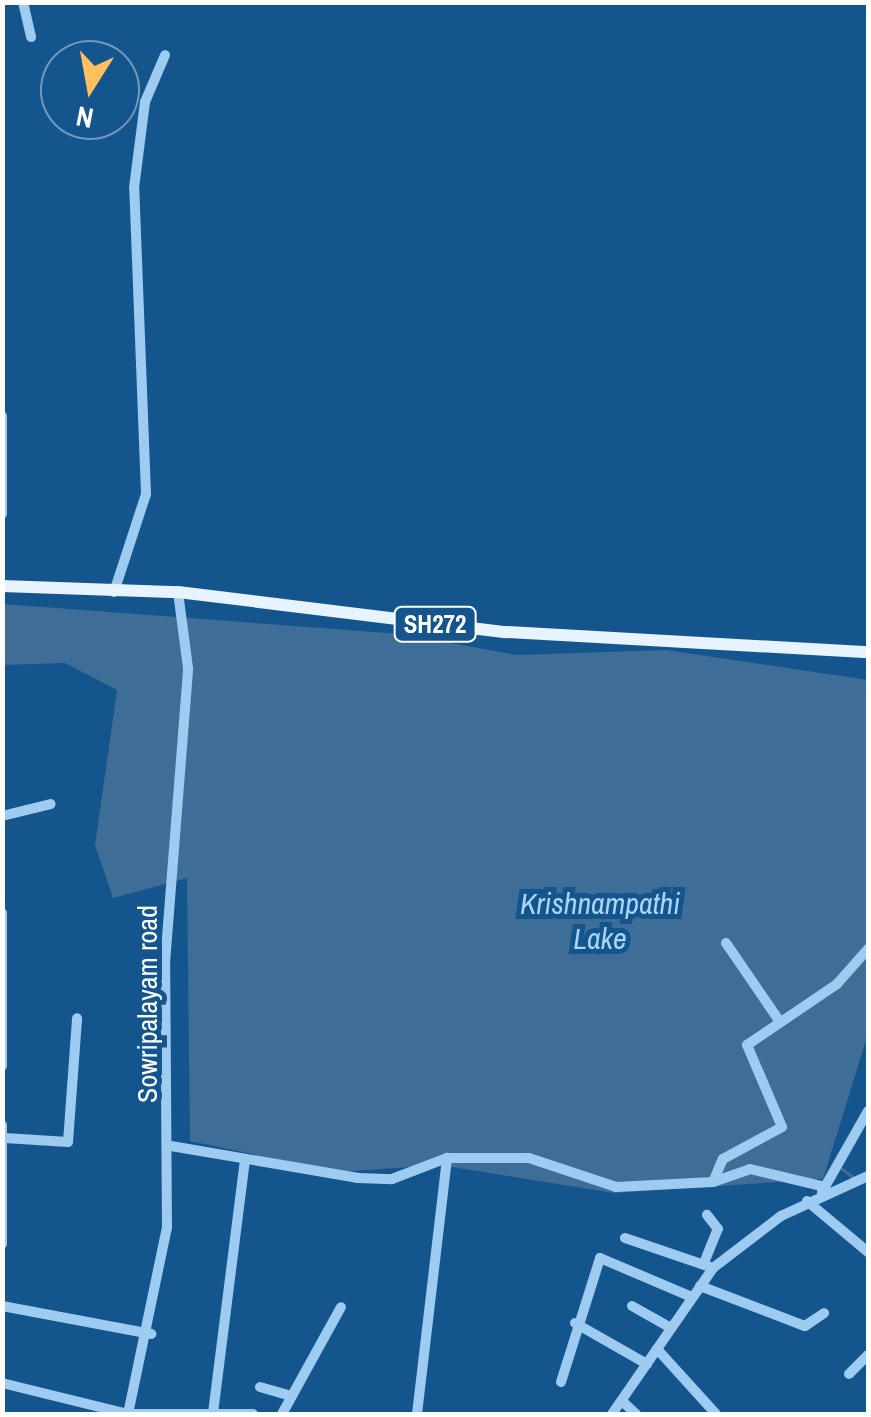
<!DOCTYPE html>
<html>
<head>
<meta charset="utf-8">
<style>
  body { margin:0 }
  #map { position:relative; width:871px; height:1417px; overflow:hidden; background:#14558d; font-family:"Archivo Narrow",sans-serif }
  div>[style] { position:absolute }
  .water>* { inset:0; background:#3e6e97 }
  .stream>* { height:2.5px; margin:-1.25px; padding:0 1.25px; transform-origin:1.25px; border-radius:1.25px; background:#3e6e97 }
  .minor>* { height:10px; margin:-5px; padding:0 5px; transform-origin:5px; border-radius:5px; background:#9dcbf1 }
  .major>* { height:12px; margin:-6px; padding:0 6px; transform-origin:6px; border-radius:6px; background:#e7f3ff }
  span { translate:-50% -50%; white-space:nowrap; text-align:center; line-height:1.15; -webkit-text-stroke:10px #14558d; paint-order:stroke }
  .shield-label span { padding:2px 8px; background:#14558d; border:2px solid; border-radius:8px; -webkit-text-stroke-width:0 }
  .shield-label { font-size:25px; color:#fff; font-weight:700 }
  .street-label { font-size:28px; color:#fff }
  .water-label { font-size:30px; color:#a9d5f8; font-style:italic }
  .frame { position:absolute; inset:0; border:5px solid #fff; pointer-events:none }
  .north { position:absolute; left:40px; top:40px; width:100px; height:100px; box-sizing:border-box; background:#14558d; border:2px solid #7299bb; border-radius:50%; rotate:191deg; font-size:28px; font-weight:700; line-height:40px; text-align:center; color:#fff }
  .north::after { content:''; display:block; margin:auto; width:35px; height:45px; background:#ffc05d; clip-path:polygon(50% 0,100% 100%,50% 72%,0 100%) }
</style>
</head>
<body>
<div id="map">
  <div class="water">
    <div style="clip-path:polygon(3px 604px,400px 634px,517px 655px,666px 650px,868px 680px,868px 1034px,823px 1179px,614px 1193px,439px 1165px,339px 1172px,190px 1141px,187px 878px,113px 898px,95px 845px,117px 690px,65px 663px,3px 665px)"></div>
  </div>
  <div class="stream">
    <div style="left:841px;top:1168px;width:17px;rotate:36deg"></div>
  </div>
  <div class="minor">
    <div style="left:23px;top:2px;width:36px;rotate:77deg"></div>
    <div style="left:2px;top:416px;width:98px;rotate:90deg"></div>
    <div style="left:114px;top:592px;width:103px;rotate:-71.9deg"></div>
    <div style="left:146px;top:494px;width:306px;rotate:-92.2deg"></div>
    <div style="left:134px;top:188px;width:87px;rotate:-82.7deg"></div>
    <div style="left:145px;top:102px;width:51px;rotate:-66.9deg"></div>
    <div style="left:2px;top:816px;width:50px;rotate:-13.8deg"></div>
    <div style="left:2px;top:913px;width:153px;rotate:90deg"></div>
    <div style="left:726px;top:943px;width:96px;rotate:55.6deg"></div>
    <div style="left:2px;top:1125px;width:119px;rotate:90deg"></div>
    <div style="left:5px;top:1138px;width:63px;rotate:3.6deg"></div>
    <div style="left:68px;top:1142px;width:124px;rotate:-85.8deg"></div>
    <div style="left:171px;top:1146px;width:190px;rotate:9.7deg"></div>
    <div style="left:358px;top:1178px;width:34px;rotate:2deg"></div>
    <div style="left:392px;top:1179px;width:59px;rotate:-20.9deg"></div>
    <div style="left:447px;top:1158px;width:82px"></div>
    <div style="left:529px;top:1158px;width:92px;rotate:18.4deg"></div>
    <div style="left:616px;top:1187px;width:97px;rotate:-3deg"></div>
    <div style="left:713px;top:1182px;width:39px;rotate:-19deg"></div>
    <div style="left:750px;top:1169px;width:77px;rotate:13.5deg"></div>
    <div style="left:713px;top:1182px;width:25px;rotate:-67deg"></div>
    <div style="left:723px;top:1159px;width:67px;rotate:-28.5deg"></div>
    <div style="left:782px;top:1127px;width:89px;rotate:-113.1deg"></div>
    <div style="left:747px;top:1045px;width:109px;rotate:-34.1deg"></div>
    <div style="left:837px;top:984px;width:47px;rotate:-48.5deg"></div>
    <div style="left:822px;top:1192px;width:93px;rotate:-60.4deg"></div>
    <div style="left:807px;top:1201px;width:80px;rotate:39.9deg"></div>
    <div style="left:625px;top:1238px;width:93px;rotate:18.8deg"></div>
    <div style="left:704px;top:1263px;width:37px;rotate:-68deg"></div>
    <div style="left:718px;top:1229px;width:18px;rotate:-128deg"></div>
    <div style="left:700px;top:1286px;width:112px;rotate:20.9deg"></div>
    <div style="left:805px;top:1326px;width:23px;rotate:-34deg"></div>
    <div style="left:2px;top:1306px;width:152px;rotate:10.6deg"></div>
    <div style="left:632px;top:1306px;width:45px;rotate:29.4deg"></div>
    <div style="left:575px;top:1323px;width:83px;rotate:29.7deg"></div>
    <div style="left:657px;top:1349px;width:88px;rotate:47.8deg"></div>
    <div style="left:849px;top:1374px;width:27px;rotate:-45deg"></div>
    <div style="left:561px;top:1382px;width:130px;rotate:-72.5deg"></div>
    <div style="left:600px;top:1258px;width:100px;rotate:23deg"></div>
    <div style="left:2px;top:1383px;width:130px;rotate:13.8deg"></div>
    <div style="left:128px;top:1414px;width:125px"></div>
    <div style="left:260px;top:1387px;width:33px;rotate:16deg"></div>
    <div style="left:623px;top:1402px;width:18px;rotate:43deg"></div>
    <div style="left:213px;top:1413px;width:255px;rotate:-82.8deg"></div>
    <div style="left:128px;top:1414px;width:190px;rotate:-78.2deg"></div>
    <div style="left:167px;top:1228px;width:265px;rotate:-90.4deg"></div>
    <div style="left:165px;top:963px;width:296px;rotate:-85.5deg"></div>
    <div style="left:188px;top:668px;width:77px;rotate:-97.5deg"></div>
    <div style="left:282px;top:1414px;width:122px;rotate:-61.1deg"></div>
    <div style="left:417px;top:1414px;width:258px;rotate:-83.3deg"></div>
    <div style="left:612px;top:1414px;width:178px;rotate:-55.3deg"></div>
    <div style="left:713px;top:1268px;width:86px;rotate:-37.4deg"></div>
    <div style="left:781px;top:1216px;width:96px;rotate:-24.7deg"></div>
  </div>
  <div class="major">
    <div style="left:2px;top:586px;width:176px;rotate:2deg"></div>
    <div style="left:178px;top:592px;width:330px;rotate:7deg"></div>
    <div style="left:506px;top:632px;width:363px;rotate:3.2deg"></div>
  </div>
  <div class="shield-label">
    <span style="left:435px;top:624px">SH272</span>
  </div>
  <div class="street-label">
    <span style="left:147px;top:1004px;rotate:-90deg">Sowripalayam road</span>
  </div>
  <div class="water-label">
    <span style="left:600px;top:920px">Krishnampathi<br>Lake</span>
  </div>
  <div class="frame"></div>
  <div class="north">N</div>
</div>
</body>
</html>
